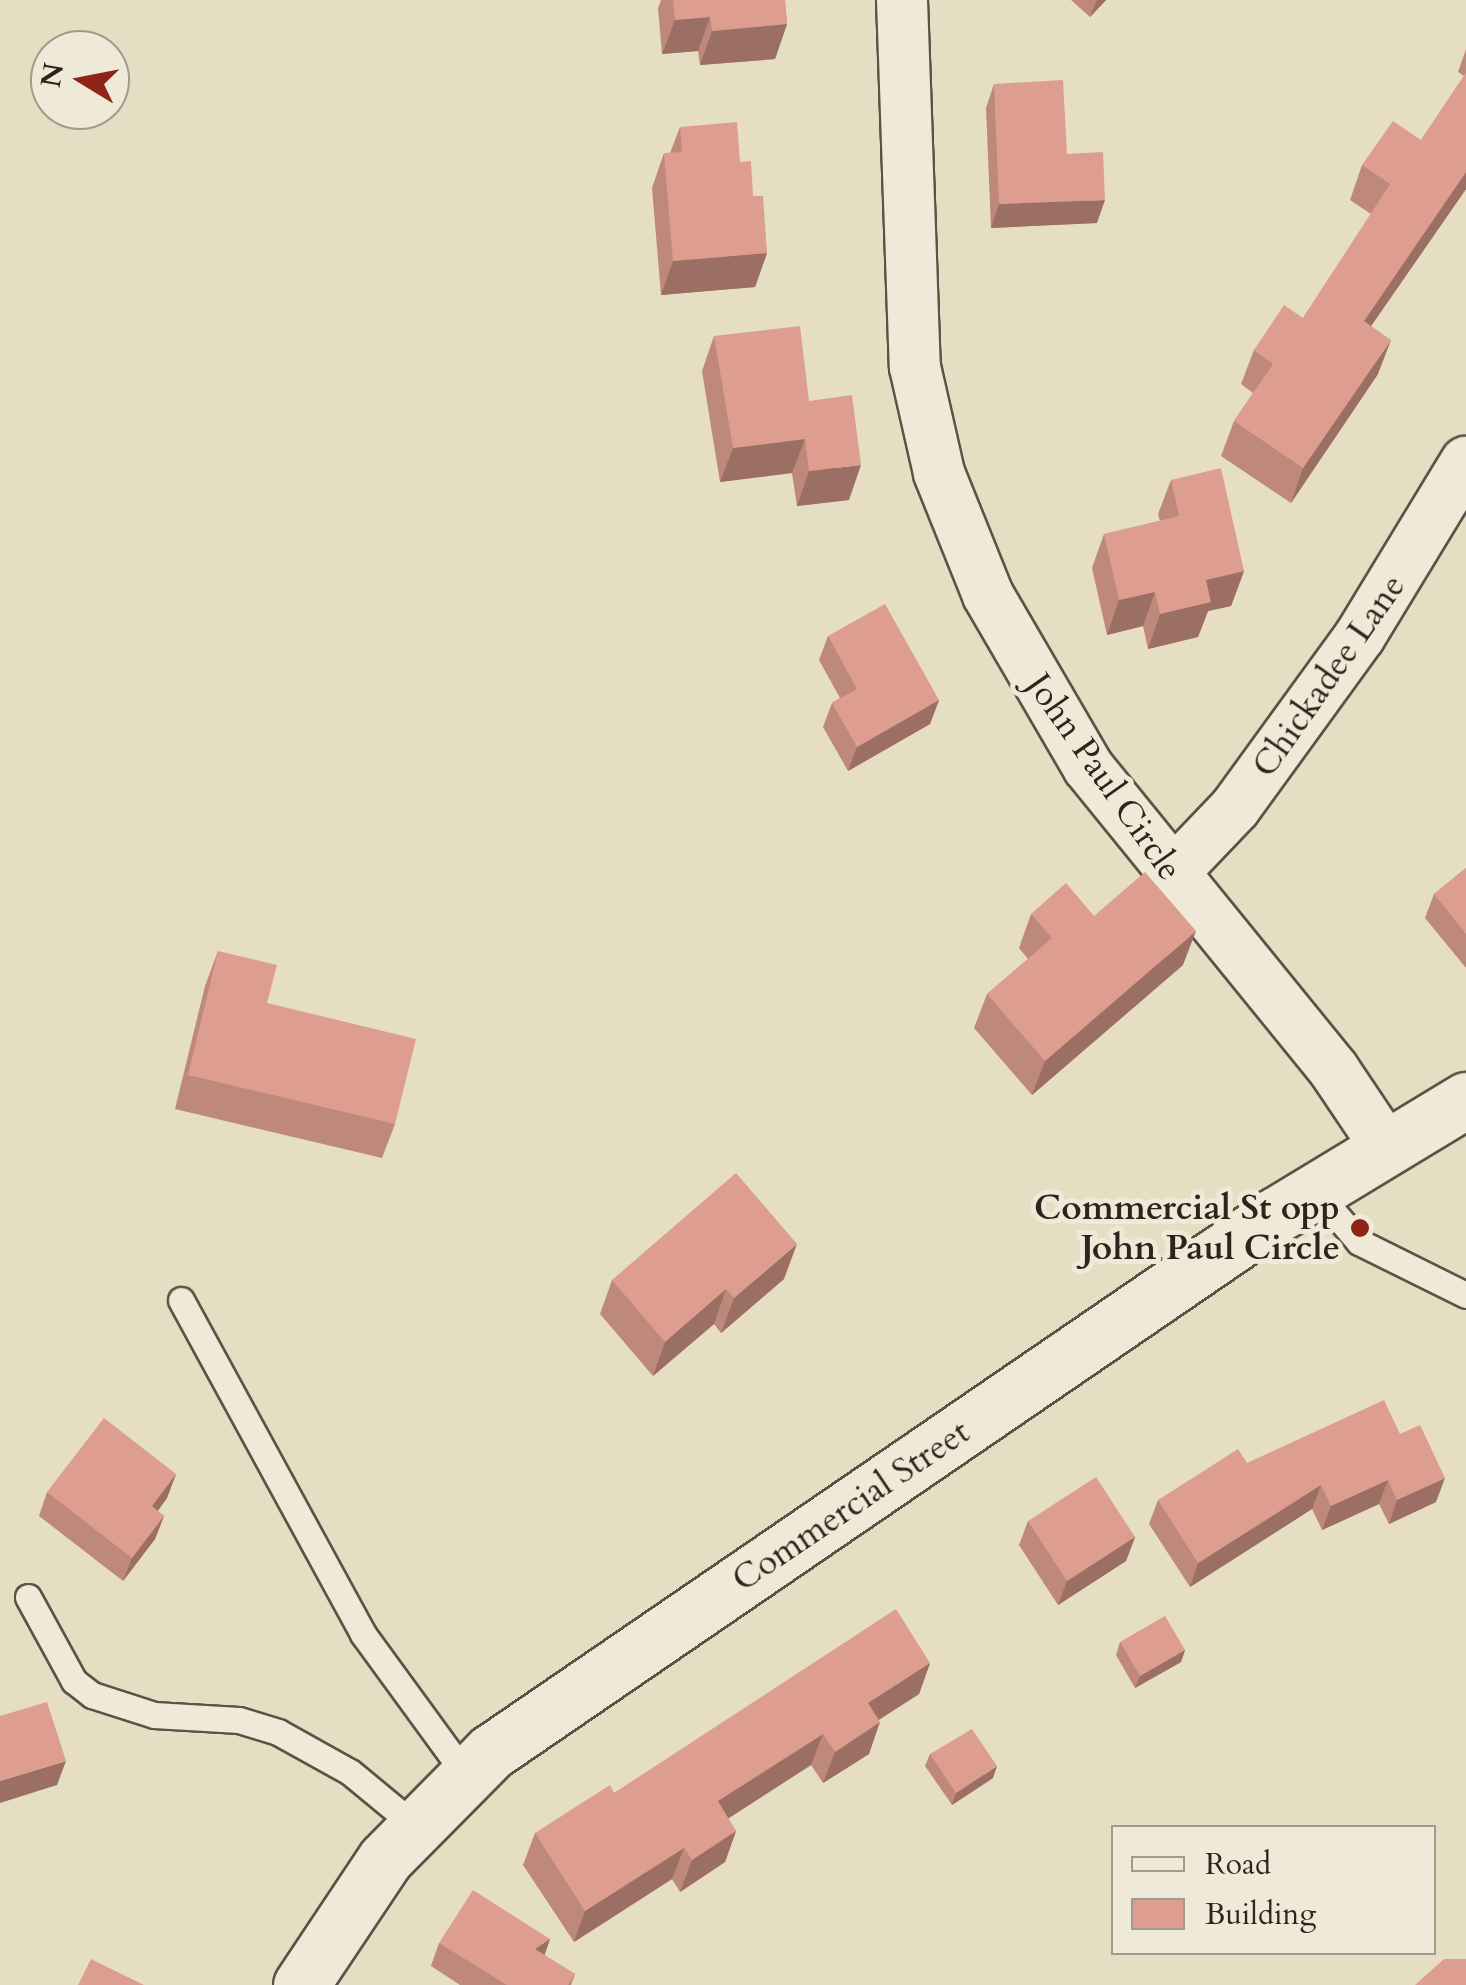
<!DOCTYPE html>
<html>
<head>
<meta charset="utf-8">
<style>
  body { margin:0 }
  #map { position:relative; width:1466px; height:1985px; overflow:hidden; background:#e6dec2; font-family:Cardo,serif }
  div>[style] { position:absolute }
  .roads { filter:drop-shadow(2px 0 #5c5246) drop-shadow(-2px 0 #5c5246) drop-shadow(0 2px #5c5246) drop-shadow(0 -2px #5c5246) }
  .lane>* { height:25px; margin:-12.5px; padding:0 12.5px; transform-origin:12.5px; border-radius:12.5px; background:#efead7 }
  .street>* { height:50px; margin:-25px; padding:0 25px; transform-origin:25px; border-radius:25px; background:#efead7 }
  .secondary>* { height:55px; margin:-27.5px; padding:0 27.5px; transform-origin:27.5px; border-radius:27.5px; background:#efead7 }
  .wall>* { inset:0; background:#be887b }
  .shaded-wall>* { inset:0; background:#9b6f64 }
  .building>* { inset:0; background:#dd9e8f }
  .dots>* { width:28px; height:28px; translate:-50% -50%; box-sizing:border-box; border:5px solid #efead7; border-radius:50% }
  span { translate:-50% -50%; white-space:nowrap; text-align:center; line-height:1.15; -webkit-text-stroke:10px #efead7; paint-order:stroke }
  .street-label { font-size:35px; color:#2e241d }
  .poi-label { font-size:35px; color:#2e241d; font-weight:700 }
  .right { translate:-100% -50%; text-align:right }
  .legend { position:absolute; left:1111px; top:1825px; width:325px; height:130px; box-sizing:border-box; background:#efead7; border:2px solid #a29b8d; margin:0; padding:12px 18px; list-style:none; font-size:30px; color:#2e241d }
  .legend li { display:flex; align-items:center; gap:20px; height:50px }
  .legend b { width:50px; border:2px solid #a29b8d }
  .north { position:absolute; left:30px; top:30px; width:100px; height:100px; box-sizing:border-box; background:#efead7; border:2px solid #a29b8d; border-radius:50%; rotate:280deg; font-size:28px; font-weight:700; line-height:40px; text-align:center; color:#2e241d }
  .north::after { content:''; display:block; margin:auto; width:35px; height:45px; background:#8f2418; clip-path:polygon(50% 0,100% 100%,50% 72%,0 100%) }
</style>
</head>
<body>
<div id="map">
  <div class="roads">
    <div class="lane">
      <div style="left:1315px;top:1190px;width:68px;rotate:49.8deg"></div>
      <div style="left:1359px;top:1242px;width:119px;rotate:26.4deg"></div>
      <div style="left:181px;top:1300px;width:380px;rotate:61.4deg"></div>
      <div style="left:363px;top:1634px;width:173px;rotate:53.9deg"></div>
      <div style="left:28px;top:1597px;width:96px;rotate:61.3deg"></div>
      <div style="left:74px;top:1681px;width:23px;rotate:38deg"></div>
      <div style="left:92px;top:1695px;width:65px;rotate:17.9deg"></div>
      <div style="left:154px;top:1715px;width:85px;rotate:3.4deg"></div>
      <div style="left:239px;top:1720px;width:41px;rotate:17.1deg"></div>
      <div style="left:278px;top:1732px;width:82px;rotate:29.1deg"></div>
      <div style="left:350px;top:1772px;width:83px;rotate:39.6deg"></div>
    </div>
    <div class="street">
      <div style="left:902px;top:0;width:367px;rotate:88deg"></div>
      <div style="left:915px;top:367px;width:109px;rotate:77.2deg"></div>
      <div style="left:939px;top:473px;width:131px;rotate:68.1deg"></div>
      <div style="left:988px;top:595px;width:199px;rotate:59.8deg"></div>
      <div style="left:1088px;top:767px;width:390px;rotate:50.9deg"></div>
      <div style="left:1334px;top:1070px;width:92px;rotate:56.1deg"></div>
      <div style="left:1171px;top:875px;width:93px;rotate:-46.3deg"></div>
      <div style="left:1235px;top:808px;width:213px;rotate:-54deg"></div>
      <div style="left:1360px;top:636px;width:204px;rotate:-58.7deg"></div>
    </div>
    <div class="secondary">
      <div style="left:301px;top:1985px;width:151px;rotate:-56.3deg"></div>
      <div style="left:385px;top:1859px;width:151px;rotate:-45.3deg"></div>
      <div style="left:491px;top:1752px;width:951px;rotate:-34.38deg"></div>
      <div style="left:1276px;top:1215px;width:222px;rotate:-31.2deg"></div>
    </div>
  </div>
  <div class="wall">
    <div style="clip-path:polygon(661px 0,785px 0,787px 24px,775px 59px,700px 65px,698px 51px,662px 54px,658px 8px)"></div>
    <div style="clip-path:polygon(1071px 0,1106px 0,1090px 17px)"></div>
    <div style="clip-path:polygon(1466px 49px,1466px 189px,1371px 326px,1378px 374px,1291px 503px,1221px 456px,1234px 421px,1253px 393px,1241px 384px,1254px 350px,1303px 318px,1371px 214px,1350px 200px,1362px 165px,1421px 140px,1464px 76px,1458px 72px)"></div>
    <div style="clip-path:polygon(994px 84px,1067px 154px,1097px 223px,991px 228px,986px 108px)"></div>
    <div style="clip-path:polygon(680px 127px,740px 162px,753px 196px,767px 253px,755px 287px,661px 295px,652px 188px,664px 153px,670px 153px)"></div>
    <div style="clip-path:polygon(714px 336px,809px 401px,849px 500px,797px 506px,792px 473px,720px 482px,702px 371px)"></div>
    <div style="clip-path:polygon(1171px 480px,1244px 571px,1231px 606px,1208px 611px,1198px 637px,1148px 649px,1143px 626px,1107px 635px,1092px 568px,1104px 534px,1160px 521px,1158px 514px)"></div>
    <div style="clip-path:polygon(828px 636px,939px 700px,930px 724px,848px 771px,823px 727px,832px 703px,840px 698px,819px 660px)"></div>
    <div style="clip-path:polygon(1466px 868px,1466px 968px,1425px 918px,1434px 894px)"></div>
    <div style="clip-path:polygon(1031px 914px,1094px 916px,1183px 965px,1032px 1095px,974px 1028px,987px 994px,1028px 959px,1019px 948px)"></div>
    <div style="clip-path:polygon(218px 951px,267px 1003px,395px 1124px,382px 1158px,175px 1109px,205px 986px)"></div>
    <div style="clip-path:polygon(784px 1279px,721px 1333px,714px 1324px,653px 1376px,600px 1314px,612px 1280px)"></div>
    <div style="clip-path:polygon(1400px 1434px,1436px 1502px,1389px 1524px,1379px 1504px,1322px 1530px,1312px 1509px,1190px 1587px,1149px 1524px,1158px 1500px,1247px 1463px)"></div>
    <div style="clip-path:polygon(176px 1474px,167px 1498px,158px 1511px,164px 1516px,155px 1539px,123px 1581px,39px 1516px,47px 1492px)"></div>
    <div style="clip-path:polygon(1028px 1521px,1135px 1537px,1126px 1561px,1058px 1605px,1019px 1545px)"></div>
    <div style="clip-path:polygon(1120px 1642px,1185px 1650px,1181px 1662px,1135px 1688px,1116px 1655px)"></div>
    <div style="clip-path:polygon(930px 1663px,919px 1694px,879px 1720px,869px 1754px,823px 1783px,811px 1765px,728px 1818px,736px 1831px,725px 1862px,680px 1892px,672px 1879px,574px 1942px,523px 1865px,535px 1833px,614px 1793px)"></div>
    <div style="clip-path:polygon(930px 1754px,993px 1778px,952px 1805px,925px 1766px)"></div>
    <div style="clip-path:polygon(550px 1939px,544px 1955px,575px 1974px,571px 1985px,460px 1985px,431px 1966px,439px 1943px)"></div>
  </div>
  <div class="shaded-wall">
    <div style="clip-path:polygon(1097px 0,1106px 0,1090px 17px)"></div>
    <div style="clip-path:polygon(710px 17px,698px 51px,662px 54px,675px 20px)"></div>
    <div style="clip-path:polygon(787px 24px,775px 59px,700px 65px,712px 31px)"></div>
    <div style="clip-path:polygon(1466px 172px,1466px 189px,1351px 355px,1364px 321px)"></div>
    <div style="clip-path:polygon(1105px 200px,1097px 223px,991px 228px,999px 204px)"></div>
    <div style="clip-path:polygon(767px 253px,755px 287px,661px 295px,673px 261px)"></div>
    <div style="clip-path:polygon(1391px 340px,1378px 374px,1291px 503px,1303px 468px)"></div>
    <div style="clip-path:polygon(805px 439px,792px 473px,720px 482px,733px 448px)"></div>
    <div style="clip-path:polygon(861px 465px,849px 500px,797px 506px,809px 471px)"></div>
    <div style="clip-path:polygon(1244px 571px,1231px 606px,1208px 611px,1198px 637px,1148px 649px,1160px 614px,1206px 580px)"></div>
    <div style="clip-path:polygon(1155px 592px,1143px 626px,1107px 635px,1119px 600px)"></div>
    <div style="clip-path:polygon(939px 700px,930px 724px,848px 771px,857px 747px)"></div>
    <div style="clip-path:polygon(1196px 931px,1183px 965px,1032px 1095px,1045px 1061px)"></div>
    <div style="clip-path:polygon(797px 1244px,784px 1279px,721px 1333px,734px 1298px)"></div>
    <div style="clip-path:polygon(726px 1289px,714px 1324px,653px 1376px,665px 1342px)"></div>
    <div style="clip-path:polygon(176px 1474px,167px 1498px,143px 1530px,152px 1506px)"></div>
    <div style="clip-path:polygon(1445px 1478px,1436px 1502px,1389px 1524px,1397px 1500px)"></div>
    <div style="clip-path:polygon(1388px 1480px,1379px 1504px,1322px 1530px,1331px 1506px)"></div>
    <div style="clip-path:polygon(1321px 1485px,1312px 1509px,1190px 1587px,1198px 1563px)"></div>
    <div style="clip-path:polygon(164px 1516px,155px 1539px,123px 1581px,132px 1558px)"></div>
    <div style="clip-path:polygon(1135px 1537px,1126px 1561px,1058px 1605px,1067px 1581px)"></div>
    <div style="clip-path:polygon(1185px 1650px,1181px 1662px,1135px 1688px,1140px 1676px)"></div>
    <div style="clip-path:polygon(930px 1663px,919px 1694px,856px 1734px,868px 1703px)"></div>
    <div style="clip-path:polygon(880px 1722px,869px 1754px,823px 1783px,835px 1752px)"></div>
    <div style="clip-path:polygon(823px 1734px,811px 1765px,706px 1833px,718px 1801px)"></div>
    <div style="clip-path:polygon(66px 1761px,57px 1785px,0 1803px,0 1781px)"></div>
    <div style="clip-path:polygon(997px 1766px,993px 1778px,952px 1805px,956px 1793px)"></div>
    <div style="clip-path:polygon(736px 1831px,725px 1862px,680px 1892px,692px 1860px)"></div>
    <div style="clip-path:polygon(684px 1848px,672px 1879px,574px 1942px,585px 1911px)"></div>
    <div style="clip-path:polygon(550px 1939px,542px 1963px,535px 1949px)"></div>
  </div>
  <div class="building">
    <div style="clip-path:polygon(673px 0,785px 0,787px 24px,712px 31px,710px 17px,675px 20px)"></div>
    <div style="clip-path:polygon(1466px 73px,1466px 172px,1364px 321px,1391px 340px,1303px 468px,1234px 421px,1273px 364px,1254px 350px,1284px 305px,1303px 318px,1390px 184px,1362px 165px,1393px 121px,1421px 140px)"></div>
    <div style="clip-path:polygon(1063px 80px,1067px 154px,1103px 152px,1105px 200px,999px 204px,994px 84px)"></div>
    <div style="clip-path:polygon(737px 122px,740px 162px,751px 161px,753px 196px,763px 196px,767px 253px,673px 261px,664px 153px,682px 152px,680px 127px)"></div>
    <div style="clip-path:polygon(800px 326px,809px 401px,852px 395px,861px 465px,809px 471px,805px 439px,733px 448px,714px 336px)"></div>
    <div style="clip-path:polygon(1221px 468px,1244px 571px,1206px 580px,1211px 602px,1160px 614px,1155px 592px,1119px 600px,1104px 534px,1179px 516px,1171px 480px)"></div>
    <div style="clip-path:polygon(885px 604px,939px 700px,857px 747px,832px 703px,857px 689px,828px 636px)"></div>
    <div style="clip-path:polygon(1466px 868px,1466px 934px,1434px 894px)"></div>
    <div style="clip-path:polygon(1145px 872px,1196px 931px,1045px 1061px,987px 994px,1052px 938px,1031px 914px,1066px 883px,1094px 916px)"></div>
    <div style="clip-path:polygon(218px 951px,277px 965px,267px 1003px,416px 1039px,395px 1124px,188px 1075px)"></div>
    <div style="clip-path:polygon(736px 1173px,797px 1244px,734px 1298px,726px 1289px,665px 1342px,612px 1280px)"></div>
    <div style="clip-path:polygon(1384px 1400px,1400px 1434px,1420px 1425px,1445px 1478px,1397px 1500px,1388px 1480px,1331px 1506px,1321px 1485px,1198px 1563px,1158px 1500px,1238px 1449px,1247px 1463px)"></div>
    <div style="clip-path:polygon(104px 1418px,176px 1474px,152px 1506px,164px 1516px,132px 1558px,47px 1492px)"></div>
    <div style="clip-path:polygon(1096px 1477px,1135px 1537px,1067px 1581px,1028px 1521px)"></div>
    <div style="clip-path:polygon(896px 1609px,930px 1663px,868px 1703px,880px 1722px,835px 1752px,823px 1734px,718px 1801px,736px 1831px,692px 1860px,684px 1848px,585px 1911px,535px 1833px,610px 1785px,614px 1793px)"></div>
    <div style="clip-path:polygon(1165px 1616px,1185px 1650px,1140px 1676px,1120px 1642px)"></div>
    <div style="clip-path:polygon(47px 1702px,66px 1761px,0 1781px,0 1716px)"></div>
    <div style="clip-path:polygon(972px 1729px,997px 1766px,956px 1793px,930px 1754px)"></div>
    <div style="clip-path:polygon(473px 1890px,550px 1939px,535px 1949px,575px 1974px,568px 1985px,507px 1985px,439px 1943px)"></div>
    <div style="clip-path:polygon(91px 1959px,144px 1985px,78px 1985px)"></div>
    <div style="clip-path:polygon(1444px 1959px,1466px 1959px,1466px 1985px,1415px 1985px)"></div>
  </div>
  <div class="dots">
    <div style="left:1360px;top:1228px;background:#8f2418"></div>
  </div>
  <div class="street-label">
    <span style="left:1329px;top:676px;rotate:-55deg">Chickadee Lane</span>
    <span style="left:1104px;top:777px;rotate:55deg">John Paul Circle</span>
    <span style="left:851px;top:1506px;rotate:-34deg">Commercial Street</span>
  </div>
  <div class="poi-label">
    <span class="right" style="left:1340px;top:1228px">Commercial St opp<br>John Paul Circle</span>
  </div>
  <ul class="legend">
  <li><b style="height:12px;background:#efead7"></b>Road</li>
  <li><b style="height:28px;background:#dd9e8f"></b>Building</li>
  </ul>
  <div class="north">N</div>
</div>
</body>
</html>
